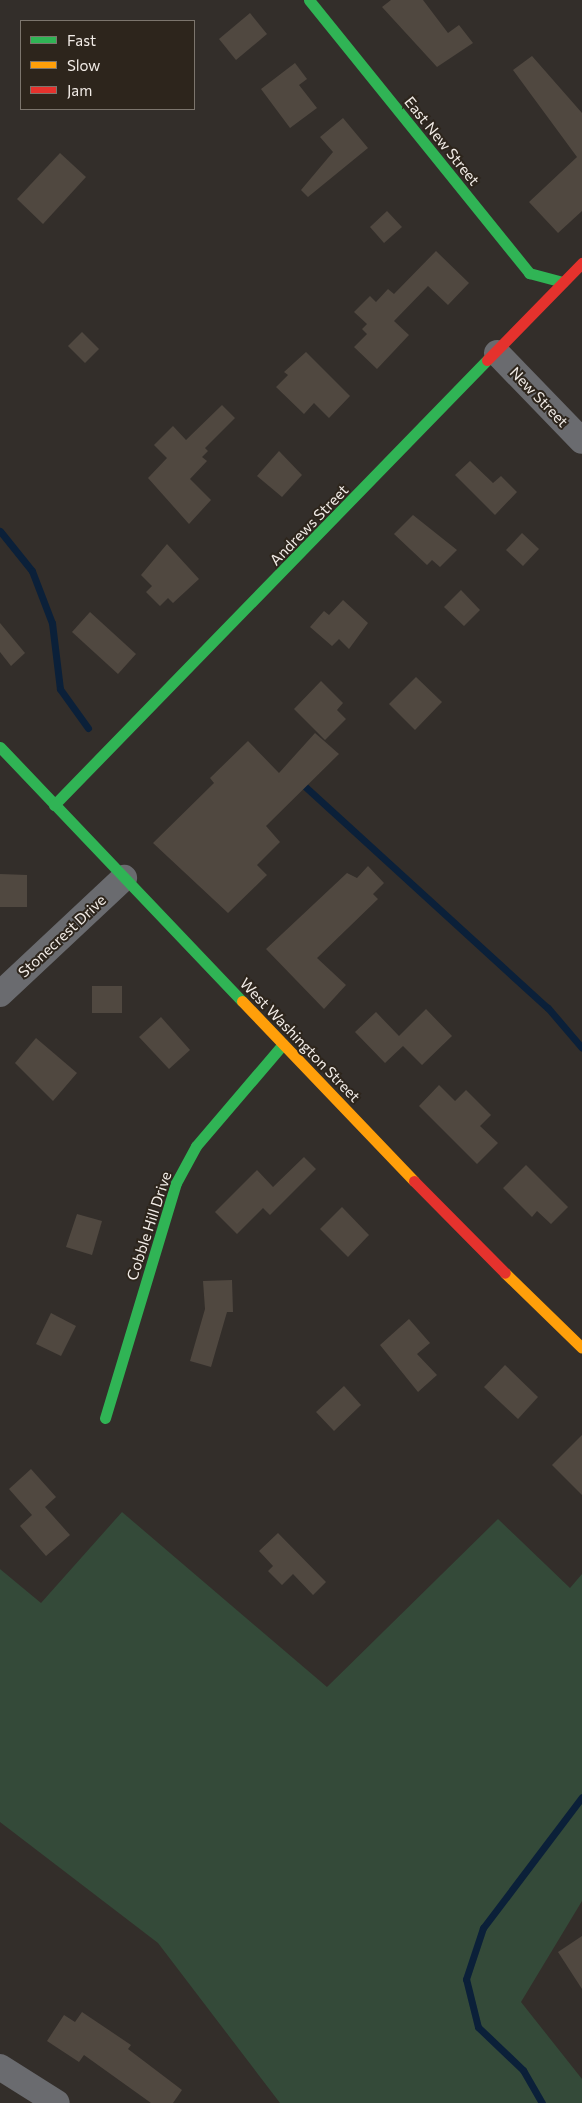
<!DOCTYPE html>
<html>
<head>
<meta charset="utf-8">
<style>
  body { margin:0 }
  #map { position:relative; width:582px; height:2103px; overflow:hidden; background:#332e2a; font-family:Commissioner,sans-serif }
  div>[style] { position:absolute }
  .green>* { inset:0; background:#344a39 }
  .stream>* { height:7px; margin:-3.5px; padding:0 3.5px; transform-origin:3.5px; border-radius:3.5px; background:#0b2039 }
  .building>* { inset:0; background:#504840 }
  .street>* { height:26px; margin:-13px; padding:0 13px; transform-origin:13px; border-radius:13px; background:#6a6b6f }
  .fast>* { height:11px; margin:-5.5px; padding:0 5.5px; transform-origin:5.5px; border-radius:5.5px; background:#30b455 }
  .slow>* { height:11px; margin:-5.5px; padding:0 5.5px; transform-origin:5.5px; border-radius:5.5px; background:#ff9f0a }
  .jam>* { height:11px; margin:-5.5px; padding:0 5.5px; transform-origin:5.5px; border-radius:5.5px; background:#e5322d }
  span { translate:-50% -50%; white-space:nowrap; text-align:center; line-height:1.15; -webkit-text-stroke:4px #2d251c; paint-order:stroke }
  .street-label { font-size:15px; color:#f2ece7 }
  .legend { position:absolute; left:20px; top:20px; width:175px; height:90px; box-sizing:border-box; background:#2d251c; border:1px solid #7c756d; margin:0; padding:6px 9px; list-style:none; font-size:15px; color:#f2ece7 }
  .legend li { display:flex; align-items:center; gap:10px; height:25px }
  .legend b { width:25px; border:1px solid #7c756d }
</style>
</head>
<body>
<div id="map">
  <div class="green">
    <div style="clip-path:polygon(122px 1512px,327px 1687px,498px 1519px,570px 1588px,582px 1574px,582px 1901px,521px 2002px,582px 2079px,582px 2103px,280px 2103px,158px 1943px,0 1822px,0 1569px,41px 1603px)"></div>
  </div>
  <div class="stream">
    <div style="left:0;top:531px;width:51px;rotate:51.3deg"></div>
    <div style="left:32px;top:571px;width:56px;rotate:69deg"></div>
    <div style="left:52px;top:623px;width:66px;rotate:83.1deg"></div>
    <div style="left:60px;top:689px;width:48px;rotate:54.3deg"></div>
    <div style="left:299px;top:781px;width:337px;rotate:42.4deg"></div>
    <div style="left:548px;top:1008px;width:52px;rotate:49.6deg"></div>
    <div style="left:542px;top:2103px;width:38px;rotate:-120deg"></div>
    <div style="left:523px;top:2070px;width:62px;rotate:-136.3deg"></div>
    <div style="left:478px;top:2027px;width:49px;rotate:-104deg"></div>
    <div style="left:466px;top:1979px;width:54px;rotate:-71.6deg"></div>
    <div style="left:483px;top:1928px;width:164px;rotate:-52.9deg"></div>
  </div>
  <div class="building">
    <div style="clip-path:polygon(391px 0,423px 0,448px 33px,459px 25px,473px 43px,437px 67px,382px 7px)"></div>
    <div style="clip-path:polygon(250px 13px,267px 34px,236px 60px,219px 39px)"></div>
    <div style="clip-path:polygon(532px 56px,582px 113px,582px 211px,558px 233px,529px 202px,577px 157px,513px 70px)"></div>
    <div style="clip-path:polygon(295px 63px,307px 79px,299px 85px,317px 108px,290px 128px,261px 89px)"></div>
    <div style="clip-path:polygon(343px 118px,368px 148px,308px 197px,301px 190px,333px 152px,320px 137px)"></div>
    <div style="clip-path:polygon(60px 153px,86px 177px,43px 224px,17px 199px)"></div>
    <div style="clip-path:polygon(387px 211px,402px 227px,384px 243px,370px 227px)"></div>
    <div style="clip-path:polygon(436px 251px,469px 283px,448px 305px,428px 286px,394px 321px,409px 335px,377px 369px,354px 347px,367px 334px,362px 329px,367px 324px,354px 312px,370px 296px,376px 302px,388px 289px,394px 294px)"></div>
    <div style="clip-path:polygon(82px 332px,99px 349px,85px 363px,68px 346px)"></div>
    <div style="clip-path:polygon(306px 352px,350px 396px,329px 418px,314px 403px,304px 414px,276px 387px,288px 375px,284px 372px)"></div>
    <div style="clip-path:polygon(222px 405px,235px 418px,205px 448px,208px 451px,202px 457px,207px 461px,190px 479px,211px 500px,189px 524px,148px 478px,167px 458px,154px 445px,173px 426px,186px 440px)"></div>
    <div style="clip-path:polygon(279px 451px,302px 475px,282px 497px,257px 476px)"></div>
    <div style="clip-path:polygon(470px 461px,493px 483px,501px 476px,517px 492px,495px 515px,455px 475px)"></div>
    <div style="clip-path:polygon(413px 515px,457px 550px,440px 567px,432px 560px,427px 565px,394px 534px)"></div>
    <div style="clip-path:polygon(522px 533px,539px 549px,523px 566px,506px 550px)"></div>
    <div style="clip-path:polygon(167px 544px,199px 579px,173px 603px,168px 598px,160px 606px,146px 592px,152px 586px,141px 575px)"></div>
    <div style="clip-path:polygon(461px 590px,480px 610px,464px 626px,444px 607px)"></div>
    <div style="clip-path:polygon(343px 600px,368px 623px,349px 649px,339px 639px,332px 646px,310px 627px,324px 611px,329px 615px)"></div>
    <div style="clip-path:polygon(90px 612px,136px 654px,118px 674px,72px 632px)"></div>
    <div style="clip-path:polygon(0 623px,25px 653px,11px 666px,0 652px)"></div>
    <div style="clip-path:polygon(416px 677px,442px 702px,415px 730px,389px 704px)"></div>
    <div style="clip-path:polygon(321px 681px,343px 703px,337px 710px,346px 719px,325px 740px,294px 709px)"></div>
    <div style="clip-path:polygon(315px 733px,339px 754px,266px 826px,280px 842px,257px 865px,267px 875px,228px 913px,153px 843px,214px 783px,210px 778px,248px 741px,279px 773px)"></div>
    <div style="clip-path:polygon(368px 866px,384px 883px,373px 894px,378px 899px,317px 958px,346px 985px,324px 1009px,266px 949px,347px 873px,357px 878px)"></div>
    <div style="clip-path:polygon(0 874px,27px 875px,27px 907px,0 907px)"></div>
    <div style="clip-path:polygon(92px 986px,122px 986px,122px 1013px,92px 1013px)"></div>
    <div style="clip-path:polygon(426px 1009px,452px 1036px,422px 1065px,403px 1046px,385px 1063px,355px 1032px,376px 1012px,399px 1036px)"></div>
    <div style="clip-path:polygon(161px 1017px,190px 1050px,169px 1069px,139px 1037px)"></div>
    <div style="clip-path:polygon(36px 1038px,77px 1073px,53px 1101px,15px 1063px)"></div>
    <div style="clip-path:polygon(439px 1085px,455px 1101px,466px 1090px,491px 1115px,480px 1126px,498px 1143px,477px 1164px,419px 1106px)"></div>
    <div style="clip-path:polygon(304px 1157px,316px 1169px,270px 1215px,263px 1208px,237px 1234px,215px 1212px,257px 1170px,273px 1187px)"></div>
    <div style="clip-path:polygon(526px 1165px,568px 1207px,551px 1224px,537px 1211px,532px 1217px,503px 1188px)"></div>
    <div style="clip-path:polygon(342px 1207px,369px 1235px,348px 1257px,320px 1229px)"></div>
    <div style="clip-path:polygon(77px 1214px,102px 1221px,92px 1255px,66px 1247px)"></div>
    <div style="clip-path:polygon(232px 1280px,233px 1312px,227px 1312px,211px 1367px,190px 1361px,205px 1309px,203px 1281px)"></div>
    <div style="clip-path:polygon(51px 1313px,76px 1326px,61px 1356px,36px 1344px)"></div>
    <div style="clip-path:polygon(409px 1319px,430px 1343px,417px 1354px,437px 1375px,418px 1392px,380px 1345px)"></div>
    <div style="clip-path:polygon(505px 1365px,538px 1397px,518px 1419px,484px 1387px)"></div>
    <div style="clip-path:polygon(344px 1386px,361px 1405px,334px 1431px,316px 1412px)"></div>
    <div style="clip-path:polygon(582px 1435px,582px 1495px,552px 1465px)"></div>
    <div style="clip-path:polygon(31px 1469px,56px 1497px,45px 1507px,70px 1535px,46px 1556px,20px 1526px,32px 1515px,9px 1489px)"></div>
    <div style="clip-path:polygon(278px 1533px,326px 1582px,313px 1595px,293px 1574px,282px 1585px,268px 1571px,273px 1566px,259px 1551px)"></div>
    <div style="clip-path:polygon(582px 1936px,582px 1989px,558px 1952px)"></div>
    <div style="clip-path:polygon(82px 2012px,131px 2045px,128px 2049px,182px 2090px,173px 2103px,151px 2103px,84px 2055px,79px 2062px,47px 2041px,64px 2015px,75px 2022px)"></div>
  </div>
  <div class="street">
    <div style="left:497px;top:353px;width:122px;rotate:46deg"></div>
    <div style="left:0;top:994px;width:170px;rotate:-43.1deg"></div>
    <div style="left:0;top:2067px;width:67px;rotate:32.3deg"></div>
  </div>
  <div class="fast">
    <div style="left:309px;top:0;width:351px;rotate:51.1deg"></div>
    <div style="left:529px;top:273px;width:35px;rotate:15deg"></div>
    <div style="left:0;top:747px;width:351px;rotate:46.4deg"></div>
    <div style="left:54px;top:805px;width:621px;rotate:-45.78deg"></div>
    <div style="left:105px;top:1418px;width:245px;rotate:-73.2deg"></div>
    <div style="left:176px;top:1183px;width:42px;rotate:-61.6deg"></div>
    <div style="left:196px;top:1146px;width:134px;rotate:-49.5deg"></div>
  </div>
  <div class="slow">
    <div style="left:242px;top:1001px;width:249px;rotate:46.3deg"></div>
    <div style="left:505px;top:1273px;width:107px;rotate:44.2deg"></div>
  </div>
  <div class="jam">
    <div style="left:487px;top:360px;width:136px;rotate:-45.6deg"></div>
    <div style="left:414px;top:1181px;width:129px;rotate:45.3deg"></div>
  </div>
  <div class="street-label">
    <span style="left:442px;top:141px;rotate:51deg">East New Street</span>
    <span style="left:539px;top:397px;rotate:46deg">New Street</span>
    <span style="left:309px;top:525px;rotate:-46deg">Andrews Street</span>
    <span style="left:62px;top:936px;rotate:-43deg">Stonecrest Drive</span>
    <span style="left:300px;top:1040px;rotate:46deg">West Washington Street</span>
    <span style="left:149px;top:1226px;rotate:-72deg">Cobble Hill Drive</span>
  </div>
  <ul class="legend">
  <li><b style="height:6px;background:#30b455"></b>Fast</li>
  <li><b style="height:6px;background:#ff9f0a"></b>Slow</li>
  <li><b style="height:6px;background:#e5322d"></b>Jam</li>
  </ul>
</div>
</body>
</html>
